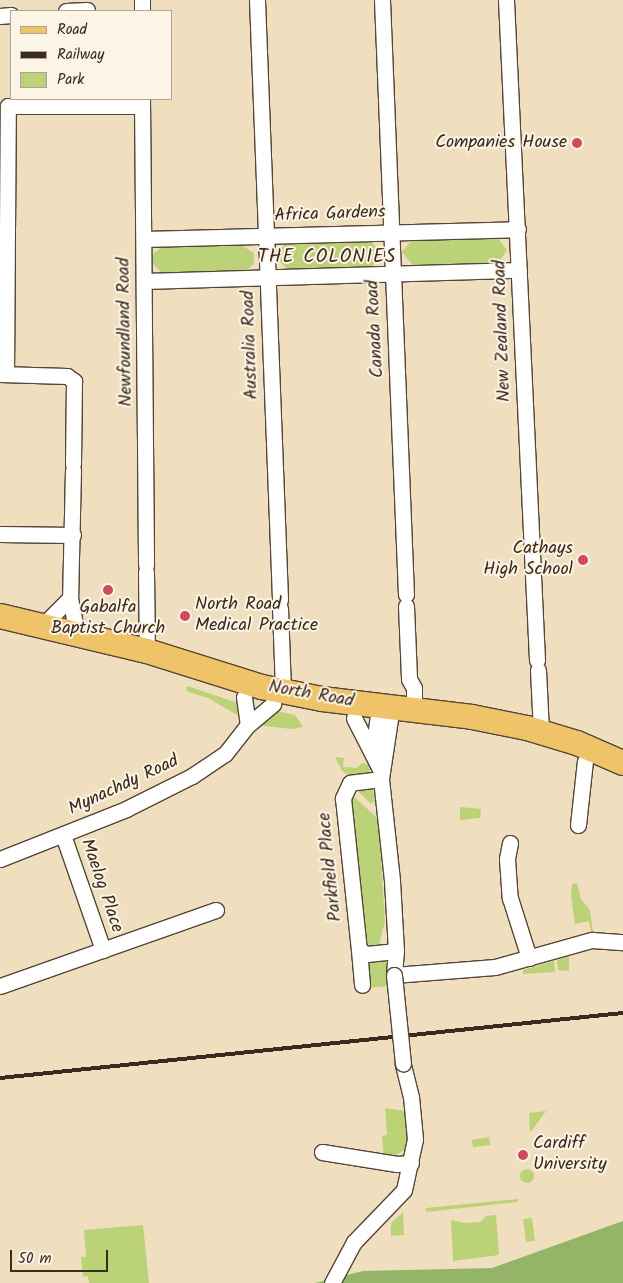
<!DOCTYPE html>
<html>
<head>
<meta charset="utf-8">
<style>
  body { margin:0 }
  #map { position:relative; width:623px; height:1283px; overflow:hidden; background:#efdfbe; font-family:Kalam,sans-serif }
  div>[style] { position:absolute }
  .green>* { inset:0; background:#bbd276 }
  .round { border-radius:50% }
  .forest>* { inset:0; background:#94b467 }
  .roads { filter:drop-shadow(1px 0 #564536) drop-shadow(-1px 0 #564536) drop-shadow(0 1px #564536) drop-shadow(0 -1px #564536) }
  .street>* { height:15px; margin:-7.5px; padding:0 7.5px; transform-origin:7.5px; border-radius:7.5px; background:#fff }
  .primary>* { height:24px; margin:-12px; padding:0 12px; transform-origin:12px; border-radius:12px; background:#efc469 }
  .rail>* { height:4px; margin:-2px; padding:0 2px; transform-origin:2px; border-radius:2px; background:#3b2a1e }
  .bridges { filter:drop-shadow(1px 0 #564536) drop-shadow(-1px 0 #564536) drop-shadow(0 1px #564536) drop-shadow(0 -1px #564536) }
  .street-bridge>* { height:15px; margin:-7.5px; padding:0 7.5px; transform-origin:7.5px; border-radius:7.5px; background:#fff }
  .dots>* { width:14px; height:14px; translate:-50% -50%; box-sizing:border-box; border:2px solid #fcf5e5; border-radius:50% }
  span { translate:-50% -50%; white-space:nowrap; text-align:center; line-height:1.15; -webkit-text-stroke:4px #fcf5e5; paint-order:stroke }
  .poi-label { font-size:18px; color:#3b2a1e }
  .right { translate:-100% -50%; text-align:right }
  .left { translate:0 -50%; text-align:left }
  .street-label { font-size:18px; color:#3b2a1e }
  .neighbourhood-label { font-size:19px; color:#3b2a1e; letter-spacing:1px }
  .legend { position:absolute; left:10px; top:10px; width:162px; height:90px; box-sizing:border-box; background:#fcf5e5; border:1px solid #afa495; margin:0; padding:6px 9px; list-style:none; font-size:15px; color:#3b2a1e }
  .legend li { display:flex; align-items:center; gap:10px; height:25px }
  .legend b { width:25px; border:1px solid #afa495 }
  .scale { position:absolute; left:10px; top:1250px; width:98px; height:22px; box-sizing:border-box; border:2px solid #3b2a1e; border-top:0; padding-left:6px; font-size:15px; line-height:18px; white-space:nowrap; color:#3b2a1e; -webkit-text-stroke:4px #fcf5e5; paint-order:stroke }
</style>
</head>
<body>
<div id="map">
  <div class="green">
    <div style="clip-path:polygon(496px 236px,507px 250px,497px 265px,414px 267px,402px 252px,413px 239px)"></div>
    <div style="clip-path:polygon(370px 240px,381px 254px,371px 268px,288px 270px,275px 256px,287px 242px)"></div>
    <div style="clip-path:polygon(238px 243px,254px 253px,254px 263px,245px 273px,163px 275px,150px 260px,154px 253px,166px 244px)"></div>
    <div style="clip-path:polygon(187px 686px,238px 703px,242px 718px,208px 698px,186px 691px)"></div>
    <div style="clip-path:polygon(277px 711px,295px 715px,303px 727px,292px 729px,256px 725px)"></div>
    <div style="clip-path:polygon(335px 757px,344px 758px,343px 767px,357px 768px,362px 763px,374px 765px,367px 774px,349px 776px,342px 771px)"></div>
    <div style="clip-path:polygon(372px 786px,375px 801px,371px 804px,355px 788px)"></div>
    <div style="clip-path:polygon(349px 792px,377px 818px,379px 828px,385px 921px,379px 946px,371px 947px,365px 940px)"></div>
    <div style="clip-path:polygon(460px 807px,481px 809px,480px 818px,460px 820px)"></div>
    <div style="clip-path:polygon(577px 883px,581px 899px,590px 910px,593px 932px,591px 932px,589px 921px,575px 924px,571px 896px,572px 884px)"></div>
    <div style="clip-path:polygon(569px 956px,569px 971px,558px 970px,557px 960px)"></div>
    <div style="clip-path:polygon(386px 959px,389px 986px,367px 988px,366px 962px)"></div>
    <div style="clip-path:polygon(554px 961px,555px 972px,523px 974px,523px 970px)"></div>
    <div style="clip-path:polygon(385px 1108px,405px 1111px,409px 1135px,406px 1149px,391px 1158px,384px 1157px,382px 1136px,387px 1135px)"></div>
    <div style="clip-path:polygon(546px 1111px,530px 1133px,529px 1113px)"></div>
    <div style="clip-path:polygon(489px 1137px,490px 1145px,473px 1147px,472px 1140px)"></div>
    <div class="round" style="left:520px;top:1169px;width:14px;height:14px"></div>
    <div style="clip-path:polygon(518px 1199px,518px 1202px,426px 1212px,426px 1208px)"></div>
    <div style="clip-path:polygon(403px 1212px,404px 1235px,391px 1236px,391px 1223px)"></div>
    <div style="clip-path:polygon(496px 1215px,499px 1255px,453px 1261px,451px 1220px,464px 1223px,480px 1222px,486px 1216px)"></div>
    <div style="clip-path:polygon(532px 1218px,535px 1241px,526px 1242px,523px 1219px)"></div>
    <div style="clip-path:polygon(143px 1225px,149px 1283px,89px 1283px,88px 1276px,83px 1277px,81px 1257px,86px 1257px,84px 1230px)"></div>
  </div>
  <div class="forest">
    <div style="clip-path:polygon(623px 1221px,623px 1283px,315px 1283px,363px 1271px,492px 1268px)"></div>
  </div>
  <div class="roads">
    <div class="street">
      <div style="left:142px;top:0;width:11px;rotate:90deg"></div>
      <div style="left:257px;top:0;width:600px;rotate:87.8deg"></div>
      <div style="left:382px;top:0;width:595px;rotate:87.69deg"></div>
      <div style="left:506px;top:0;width:661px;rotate:87.31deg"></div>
      <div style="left:66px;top:11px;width:21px;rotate:-3deg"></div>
      <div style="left:0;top:16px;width:11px;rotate:-5deg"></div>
      <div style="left:142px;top:99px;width:466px;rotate:89.5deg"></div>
      <div style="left:144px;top:239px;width:374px;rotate:-1.5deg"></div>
      <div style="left:144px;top:281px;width:375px;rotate:-1.7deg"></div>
      <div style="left:0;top:374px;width:67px;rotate:1.7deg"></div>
      <div style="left:67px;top:376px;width:9px;rotate:36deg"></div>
      <div style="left:74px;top:381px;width:83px;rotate:90.7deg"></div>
      <div style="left:6px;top:374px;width:268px;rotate:-89.6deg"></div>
      <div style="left:8px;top:106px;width:134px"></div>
      <div style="left:73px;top:470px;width:128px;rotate:91.3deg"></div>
      <div style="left:70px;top:598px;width:36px;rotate:79deg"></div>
      <div style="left:0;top:534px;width:73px;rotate:0.8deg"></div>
      <div style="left:146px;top:572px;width:79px;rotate:89.3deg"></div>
      <div style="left:406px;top:606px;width:73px;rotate:87.6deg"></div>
      <div style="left:409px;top:679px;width:10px;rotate:61deg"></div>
      <div style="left:414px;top:688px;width:20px;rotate:90deg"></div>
      <div style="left:280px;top:608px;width:83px;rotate:87.9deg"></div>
      <div style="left:43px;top:625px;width:38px;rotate:-45deg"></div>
      <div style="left:538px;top:670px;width:62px;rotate:87.2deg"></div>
      <div style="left:244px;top:697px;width:28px;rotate:82deg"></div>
      <div style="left:392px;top:706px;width:74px;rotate:98.6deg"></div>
      <div style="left:381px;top:779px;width:103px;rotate:83.8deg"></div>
      <div style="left:392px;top:881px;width:70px;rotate:86.7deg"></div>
      <div style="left:396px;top:951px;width:24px;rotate:95deg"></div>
      <div style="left:394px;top:975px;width:101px;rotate:-4.5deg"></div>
      <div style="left:495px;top:967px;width:101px;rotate:-15.6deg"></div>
      <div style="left:592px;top:940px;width:31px;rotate:4deg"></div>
      <div style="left:354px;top:718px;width:59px;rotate:63deg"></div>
      <div style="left:373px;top:752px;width:45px;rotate:-82.4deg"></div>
      <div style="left:381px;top:779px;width:31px;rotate:173deg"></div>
      <div style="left:350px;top:783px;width:17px;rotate:115deg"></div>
      <div style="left:343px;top:798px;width:153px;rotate:84deg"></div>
      <div style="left:359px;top:950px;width:9px;rotate:27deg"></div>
      <div style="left:367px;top:954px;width:29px;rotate:-6deg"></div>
      <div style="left:578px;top:825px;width:64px;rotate:-83.8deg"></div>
      <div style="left:63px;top:835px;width:122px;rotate:70.8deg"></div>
      <div style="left:510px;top:843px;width:16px;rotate:101deg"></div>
      <div style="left:507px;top:859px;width:39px;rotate:86deg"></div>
      <div style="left:510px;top:898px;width:63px;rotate:72.4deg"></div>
      <div style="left:0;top:859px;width:136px;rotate:-21.6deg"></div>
      <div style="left:126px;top:809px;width:74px;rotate:-26.6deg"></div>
      <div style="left:192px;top:776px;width:40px;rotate:-34deg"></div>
      <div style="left:225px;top:754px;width:37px;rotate:-52deg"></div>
      <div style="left:248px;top:725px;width:33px;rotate:-40deg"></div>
      <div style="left:359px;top:950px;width:35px;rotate:85deg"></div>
      <div style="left:0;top:986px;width:229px;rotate:-19.4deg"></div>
      <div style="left:322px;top:1152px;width:76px;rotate:9.1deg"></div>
      <div style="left:397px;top:1164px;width:14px;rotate:-4deg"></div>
      <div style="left:332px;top:1283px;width:47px;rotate:-61.8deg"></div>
      <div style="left:354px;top:1242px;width:72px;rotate:-46.1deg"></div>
      <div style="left:404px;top:1190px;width:52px;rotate:-77.8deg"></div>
      <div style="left:415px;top:1139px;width:42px;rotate:-95.4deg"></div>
      <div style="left:411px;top:1097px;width:34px;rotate:-104deg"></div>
    </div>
    <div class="primary">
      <div style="left:0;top:616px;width:151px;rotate:13.4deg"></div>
      <div style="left:147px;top:651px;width:121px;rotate:17.4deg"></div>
      <div style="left:262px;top:687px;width:61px;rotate:11.3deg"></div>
      <div style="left:322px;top:699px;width:151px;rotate:6.8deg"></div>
      <div style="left:472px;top:717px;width:56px;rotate:11.3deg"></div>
      <div style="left:527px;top:728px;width:52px;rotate:16.7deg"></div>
      <div style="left:577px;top:743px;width:50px;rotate:23.5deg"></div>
    </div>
  </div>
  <div class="rail">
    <div style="left:0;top:1078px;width:626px;rotate:-5.96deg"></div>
  </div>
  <div class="bridges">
    <div class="street-bridge">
      <div style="left:394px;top:975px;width:89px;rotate:84.2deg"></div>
    </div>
  </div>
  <div class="dots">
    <div style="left:577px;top:143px;background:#d1495b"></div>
    <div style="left:583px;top:560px;background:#d1495b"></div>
    <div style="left:108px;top:590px;background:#d1495b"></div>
    <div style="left:185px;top:616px;background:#d1495b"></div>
    <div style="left:523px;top:1155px;background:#d1495b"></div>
  </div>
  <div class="poi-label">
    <span class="right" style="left:567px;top:143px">Companies House</span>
    <span class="right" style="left:573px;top:560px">Cathays<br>High School</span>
    <span class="left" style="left:195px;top:616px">North Road<br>Medical Practice</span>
    <span style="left:108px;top:619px">Gabalfa<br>Baptist Church</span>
    <span class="left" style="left:533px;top:1155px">Cardiff<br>University</span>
  </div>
  <div class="street-label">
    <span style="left:330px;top:215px;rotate:-2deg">Africa Gardens</span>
    <span style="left:376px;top:329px;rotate:-93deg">Canada Road</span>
    <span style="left:503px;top:331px;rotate:-92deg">New Zealand Road</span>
    <span style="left:126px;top:332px;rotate:-91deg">Newfoundland Road</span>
    <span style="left:251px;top:345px;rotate:-92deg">Australia Road</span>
    <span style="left:311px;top:695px;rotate:10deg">North Road</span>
    <span style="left:124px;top:786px;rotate:-25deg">Mynachdy Road</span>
    <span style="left:331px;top:867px;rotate:-96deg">Parkfield Place</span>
    <span style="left:101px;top:886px;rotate:71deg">Maelog Place</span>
  </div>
  <div class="neighbourhood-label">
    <span style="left:327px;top:258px">THE COLONIES</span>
  </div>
  <ul class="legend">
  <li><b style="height:6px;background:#efc469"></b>Road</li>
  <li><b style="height:6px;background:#3b2a1e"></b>Railway</li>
  <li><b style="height:14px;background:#bbd276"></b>Park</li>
  </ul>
  <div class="scale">50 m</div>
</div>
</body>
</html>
